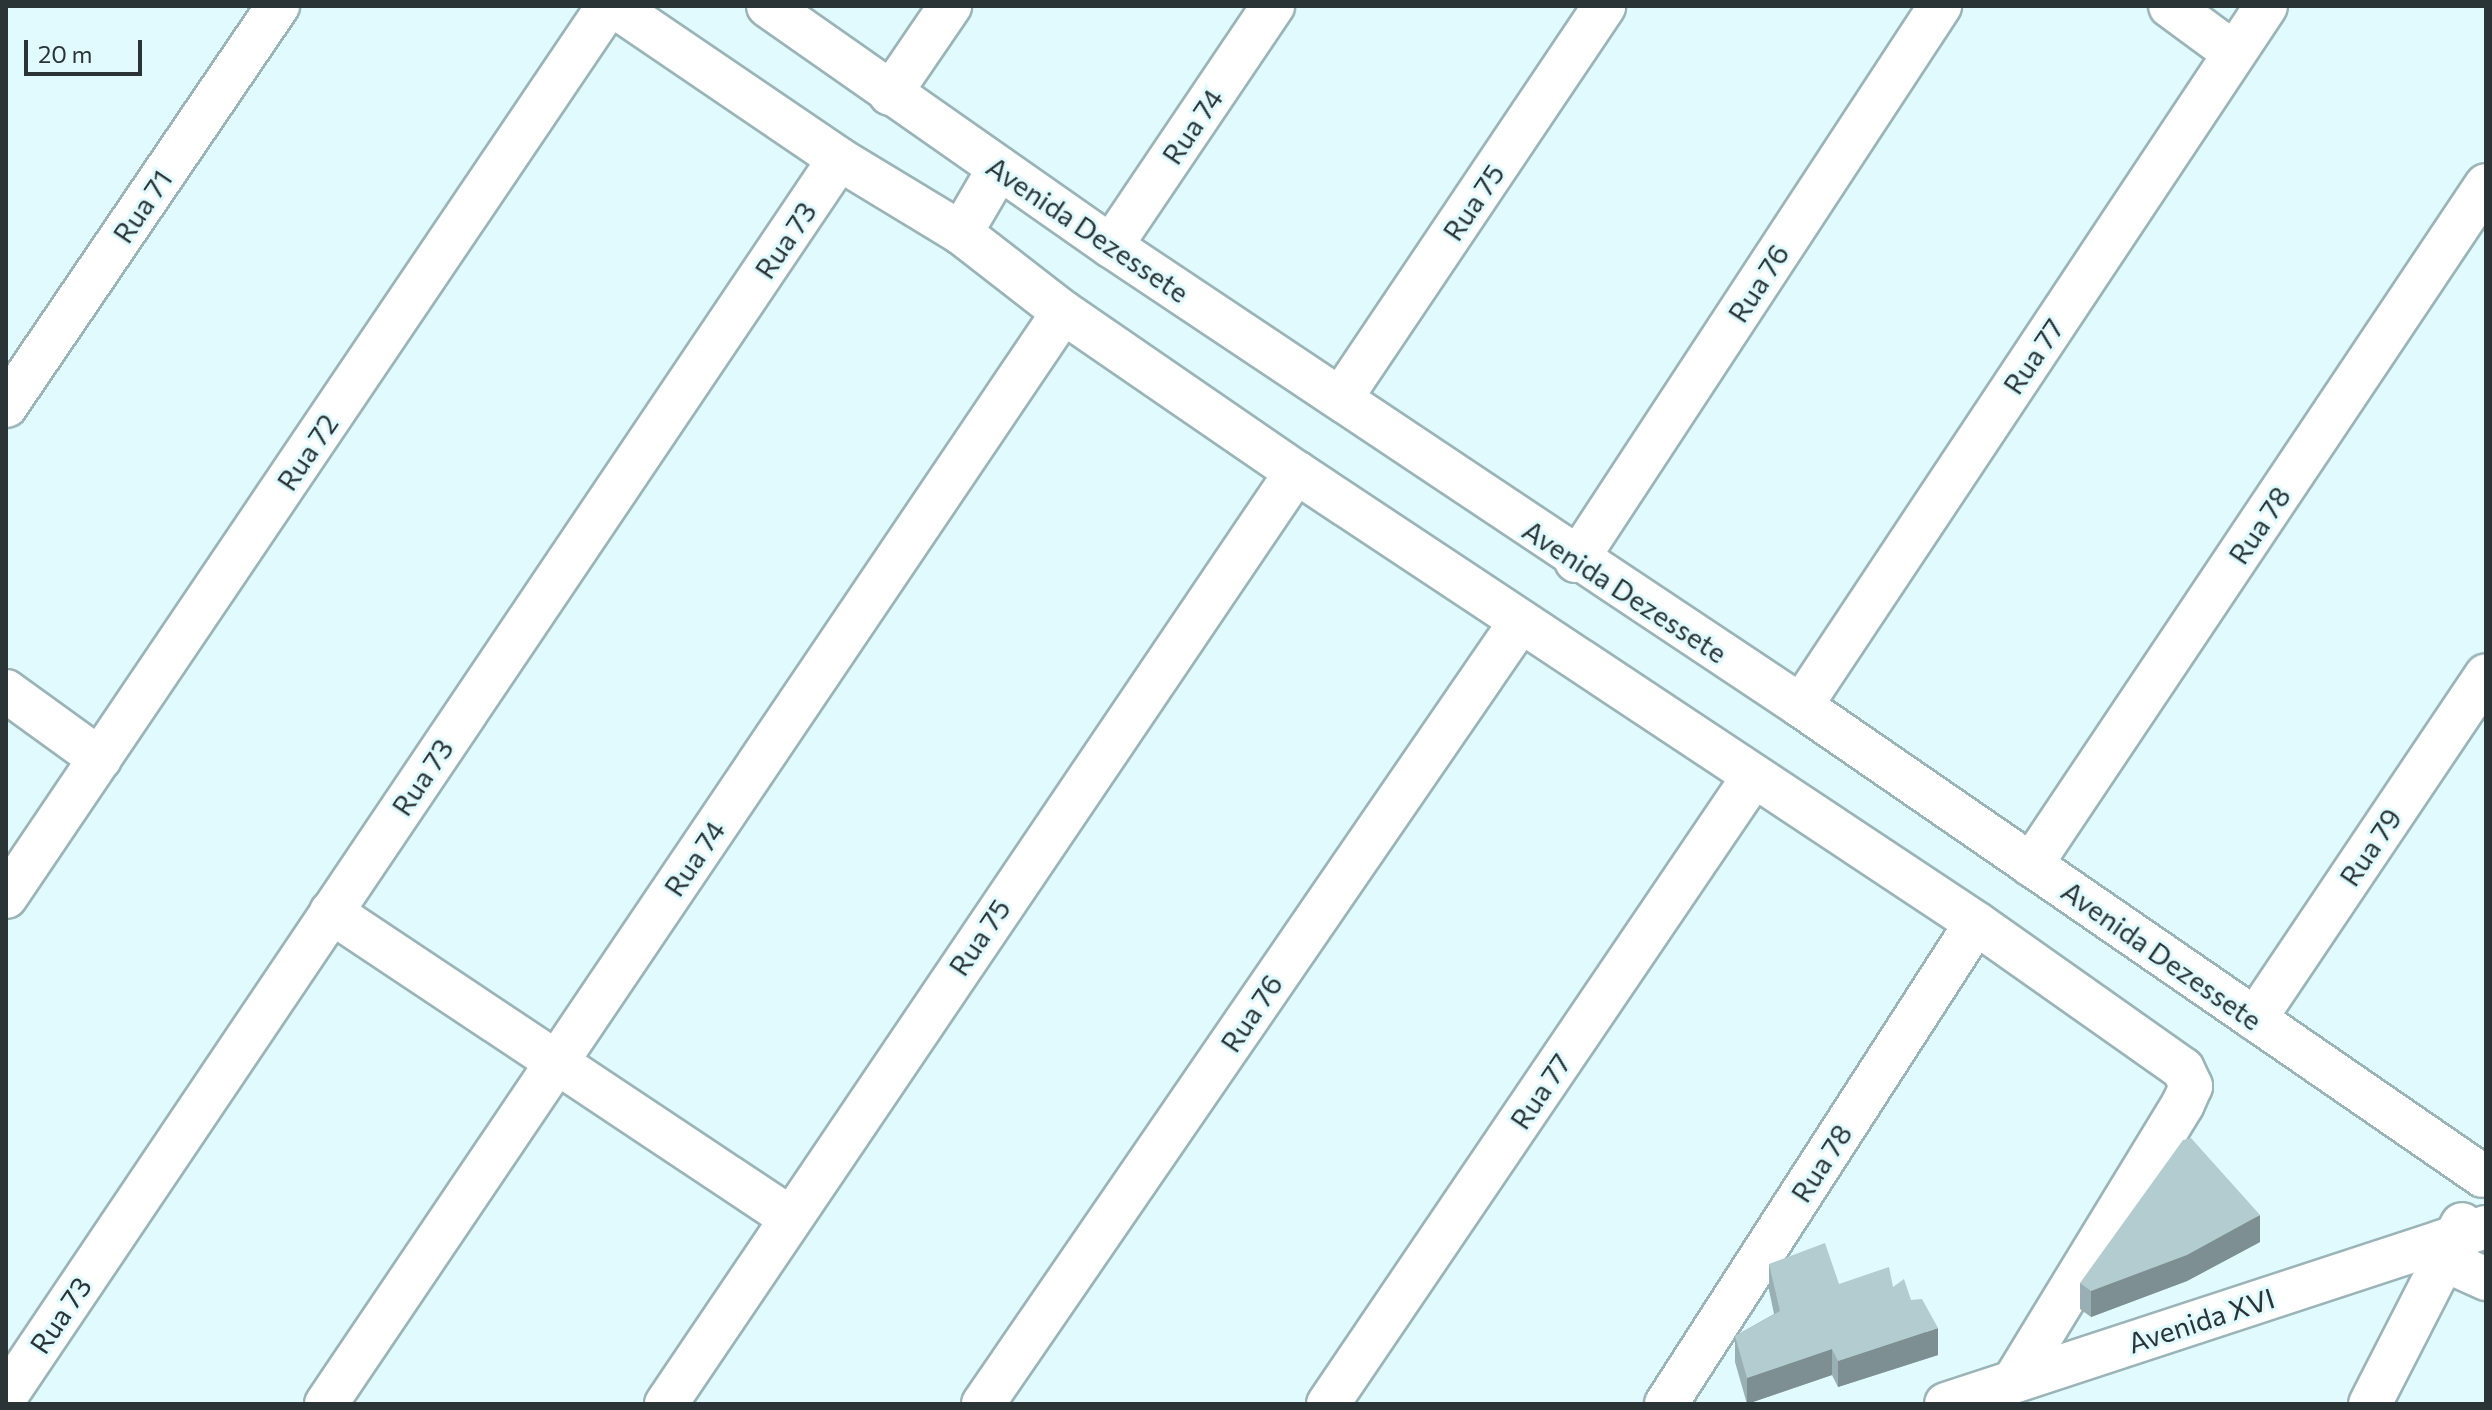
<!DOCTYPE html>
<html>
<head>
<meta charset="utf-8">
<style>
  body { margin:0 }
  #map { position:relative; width:2492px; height:1410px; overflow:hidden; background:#e0fafe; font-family:Commissioner,sans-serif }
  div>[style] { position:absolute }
  .roads { filter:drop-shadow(2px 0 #9bb4b8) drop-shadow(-2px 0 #9bb4b8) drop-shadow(0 2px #9bb4b8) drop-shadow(0 -2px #9bb4b8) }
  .minor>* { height:42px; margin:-21px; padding:0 21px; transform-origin:21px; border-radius:21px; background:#fff }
  .wall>* { inset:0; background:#9aafb3 }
  .shaded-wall>* { inset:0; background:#7d8f92 }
  .building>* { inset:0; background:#b3ccd0 }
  span { translate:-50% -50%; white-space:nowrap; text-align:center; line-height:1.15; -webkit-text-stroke:6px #e0fafe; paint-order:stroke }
  .street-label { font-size:28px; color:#2a3436 }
  .frame { position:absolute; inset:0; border:8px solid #2a3436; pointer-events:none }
  .scale { position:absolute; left:24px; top:40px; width:118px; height:36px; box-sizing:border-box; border:4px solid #2a3436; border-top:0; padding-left:10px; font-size:24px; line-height:28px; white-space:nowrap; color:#2a3436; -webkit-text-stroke:6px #e0fafe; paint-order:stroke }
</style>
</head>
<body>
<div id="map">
  <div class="roads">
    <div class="minor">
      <div style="left:614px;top:6px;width:272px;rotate:34.2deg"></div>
      <div style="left:839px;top:159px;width:143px;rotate:31.2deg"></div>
      <div style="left:961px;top:233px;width:129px;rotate:37.8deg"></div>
      <div style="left:1063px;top:312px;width:283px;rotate:34.5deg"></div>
      <div style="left:1296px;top:472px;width:816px;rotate:33.55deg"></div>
      <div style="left:1976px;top:923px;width:253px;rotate:35.2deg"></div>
      <div style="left:2183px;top:1069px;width:19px;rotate:65deg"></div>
      <div style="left:2191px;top:1086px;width:20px;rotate:114deg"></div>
      <div style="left:2183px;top:1104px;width:324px;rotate:121.4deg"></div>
      <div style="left:768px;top:6px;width:419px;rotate:35deg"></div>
      <div style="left:1111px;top:246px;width:829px;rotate:33.69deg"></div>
      <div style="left:1801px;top:706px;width:828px;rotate:34.57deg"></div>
      <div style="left:2170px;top:6px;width:79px;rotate:36.3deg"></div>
      <div style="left:890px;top:94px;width:107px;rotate:-55.7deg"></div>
      <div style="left:961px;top:233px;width:75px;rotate:-59.7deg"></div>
      <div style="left:1111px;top:246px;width:290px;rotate:-56deg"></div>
      <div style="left:1341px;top:398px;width:472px;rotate:-56.1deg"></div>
      <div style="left:6px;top:406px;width:484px;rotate:-55.8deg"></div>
      <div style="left:1576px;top:561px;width:664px;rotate:-56.74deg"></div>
      <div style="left:6px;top:691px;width:116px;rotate:35.9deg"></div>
      <div style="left:1801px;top:706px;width:840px;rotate:-56.4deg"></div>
      <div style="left:2031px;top:865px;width:818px;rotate:-56.21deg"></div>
      <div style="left:6px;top:897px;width:1075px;rotate:-55.96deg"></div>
      <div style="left:331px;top:912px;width:550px;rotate:33.66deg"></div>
      <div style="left:2255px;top:1019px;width:414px;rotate:-56.1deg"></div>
      <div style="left:2444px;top:1260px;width:46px;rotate:24.3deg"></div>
      <div style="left:6px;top:1396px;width:1491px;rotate:-56.04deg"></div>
      <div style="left:326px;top:1404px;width:1317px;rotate:-55.98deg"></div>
      <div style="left:666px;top:1404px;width:1125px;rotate:-55.94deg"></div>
      <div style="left:983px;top:1404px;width:949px;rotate:-55.52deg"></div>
      <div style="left:1328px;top:1404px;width:757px;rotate:-55.87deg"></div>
      <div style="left:1666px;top:1404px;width:572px;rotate:-57.2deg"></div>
      <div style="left:1946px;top:1404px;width:568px;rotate:-18.15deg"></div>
      <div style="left:2370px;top:1404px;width:202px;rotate:-62.9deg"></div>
    </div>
  </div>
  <div class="wall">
    <div style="clip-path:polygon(2260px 1242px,2187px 1281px,2091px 1317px,2080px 1309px,2080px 1283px)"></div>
    <div style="clip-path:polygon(1769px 1264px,1839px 1284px,1893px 1287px,1911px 1300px,1938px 1355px,1838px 1387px,1832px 1375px,1747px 1404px,1735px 1362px,1735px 1336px,1774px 1314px,1769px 1290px)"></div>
  </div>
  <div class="shaded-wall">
    <div style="clip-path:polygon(2260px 1215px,2260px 1242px,2187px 1281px,2091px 1317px,2091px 1291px)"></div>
    <div style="clip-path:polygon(1938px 1328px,1938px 1355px,1838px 1387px,1838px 1361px)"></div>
    <div style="clip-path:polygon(1832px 1349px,1832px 1375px,1747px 1404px,1747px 1378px)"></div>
  </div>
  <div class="building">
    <div style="clip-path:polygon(2191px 1138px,2260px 1215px,2187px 1255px,2091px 1291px,2080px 1283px,2183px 1140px)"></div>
    <div style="clip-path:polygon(1825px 1243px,1839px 1284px,1889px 1267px,1893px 1287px,1904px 1279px,1911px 1300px,1922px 1299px,1938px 1328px,1838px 1361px,1832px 1349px,1747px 1378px,1735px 1336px,1780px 1311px,1769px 1264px)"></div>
  </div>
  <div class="street-label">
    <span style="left:1192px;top:126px;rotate:-56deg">Rua 74</span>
    <span style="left:1473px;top:202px;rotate:-56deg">Rua 75</span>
    <span style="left:142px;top:206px;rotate:-56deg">Rua 71</span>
    <span style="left:1088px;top:229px;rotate:34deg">Avenida Dezessete</span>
    <span style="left:785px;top:240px;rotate:-56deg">Rua 73</span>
    <span style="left:1758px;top:283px;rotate:-57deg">Rua 76</span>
    <span style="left:2033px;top:356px;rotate:-56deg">Rua 77</span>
    <span style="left:307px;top:452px;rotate:-56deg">Rua 72</span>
    <span style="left:2259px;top:525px;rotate:-56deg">Rua 78</span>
    <span style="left:1625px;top:591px;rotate:33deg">Avenida Dezessete</span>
    <span style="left:422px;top:777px;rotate:-56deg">Rua 73</span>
    <span style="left:2370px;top:847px;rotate:-56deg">Rua 79</span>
    <span style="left:694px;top:858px;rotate:-56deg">Rua 74</span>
    <span style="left:979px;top:937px;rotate:-56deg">Rua 75</span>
    <span style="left:2162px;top:955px;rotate:35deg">Avenida Dezessete</span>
    <span style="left:1251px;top:1013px;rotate:-56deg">Rua 76</span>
    <span style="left:1540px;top:1091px;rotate:-56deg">Rua 77</span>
    <span style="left:1821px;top:1163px;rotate:-57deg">Rua 78</span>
    <span style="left:60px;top:1315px;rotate:-56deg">Rua 73</span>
    <span style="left:2201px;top:1320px;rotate:-18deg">Avenida XVI</span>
  </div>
  <div class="frame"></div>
  <div class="scale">20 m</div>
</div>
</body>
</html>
